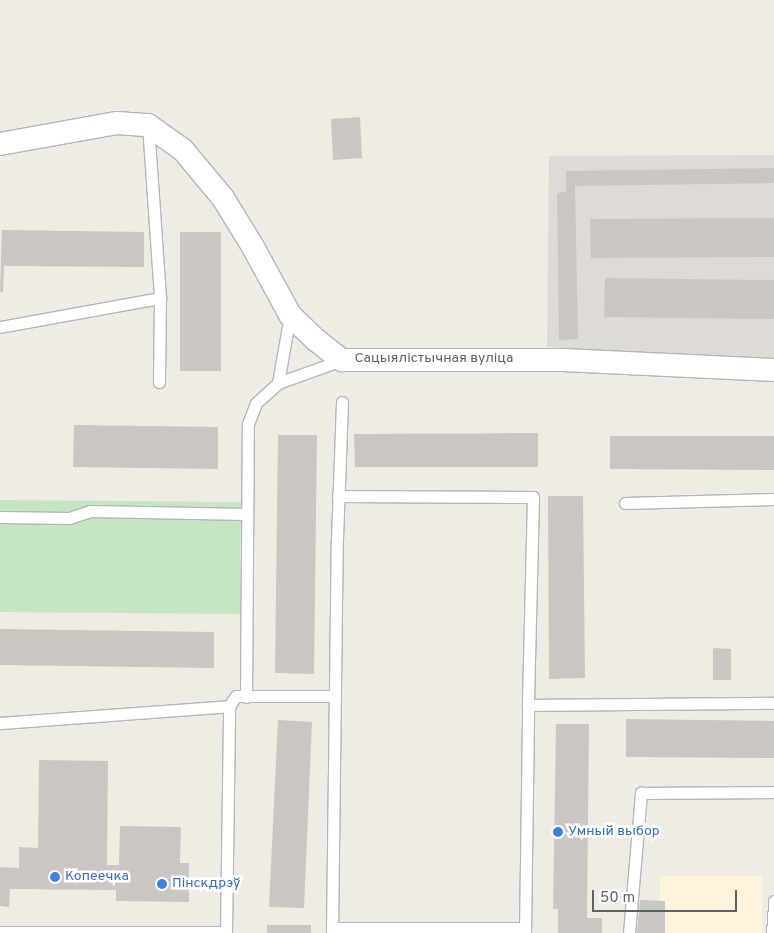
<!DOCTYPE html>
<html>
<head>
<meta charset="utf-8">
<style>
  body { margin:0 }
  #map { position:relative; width:774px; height:933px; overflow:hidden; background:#efece5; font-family:Overpass,sans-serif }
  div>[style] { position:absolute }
  .commercial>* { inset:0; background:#fef4db }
  .industrial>* { inset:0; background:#dedbd7 }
  .green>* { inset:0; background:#c4e7c1 }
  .building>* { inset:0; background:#cac7c2 }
  .roads { filter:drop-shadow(1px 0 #b2b6ba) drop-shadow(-1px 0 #b2b6ba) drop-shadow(0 1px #b2b6ba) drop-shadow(0 -1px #b2b6ba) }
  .lane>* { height:11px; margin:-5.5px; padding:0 5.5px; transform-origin:5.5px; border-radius:5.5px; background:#fff }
  .street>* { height:22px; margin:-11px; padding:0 11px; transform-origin:11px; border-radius:11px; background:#fff }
  .dots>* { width:14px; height:14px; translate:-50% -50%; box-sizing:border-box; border:2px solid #fff; border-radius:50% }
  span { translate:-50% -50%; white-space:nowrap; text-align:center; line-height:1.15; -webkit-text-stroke:5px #fff; paint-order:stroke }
  .street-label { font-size:14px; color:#5d6166 }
  .shop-label { font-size:14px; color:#366cbe }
  .left { translate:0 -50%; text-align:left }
  .scale { position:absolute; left:592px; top:890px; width:145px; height:22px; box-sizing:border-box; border:2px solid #5d6166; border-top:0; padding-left:6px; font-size:15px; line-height:18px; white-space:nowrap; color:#5d6166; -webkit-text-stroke:4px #fff; paint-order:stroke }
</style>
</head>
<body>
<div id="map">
  <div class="commercial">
    <div style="clip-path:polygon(660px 876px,762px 876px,762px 933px,660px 933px)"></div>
  </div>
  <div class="industrial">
    <div style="clip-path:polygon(774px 155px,774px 360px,547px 347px,549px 156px)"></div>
  </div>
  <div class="green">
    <div style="clip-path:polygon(0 500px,241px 502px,240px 614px,0 612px)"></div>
  </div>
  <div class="building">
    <div style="clip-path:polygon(360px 117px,362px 158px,333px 160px,331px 119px)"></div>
    <div style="clip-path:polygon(774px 168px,774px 183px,575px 186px,578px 339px,559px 340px,557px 193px,566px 192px,566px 171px)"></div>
    <div style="clip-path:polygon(774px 218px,774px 257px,591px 258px,590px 219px)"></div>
    <div style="clip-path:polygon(2px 230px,144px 232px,144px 267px,4px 266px,3px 292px,0 292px)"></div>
    <div style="clip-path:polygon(180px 232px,221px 232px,221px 371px,180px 371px)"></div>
    <div style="clip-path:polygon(605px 278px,774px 280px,774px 319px,604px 317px)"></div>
    <div style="clip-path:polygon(74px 425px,218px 427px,218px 469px,73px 467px)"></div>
    <div style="clip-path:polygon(538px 433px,538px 467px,355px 467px,354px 434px)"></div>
    <div style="clip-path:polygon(278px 435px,317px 435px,314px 674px,275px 673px)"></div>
    <div style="clip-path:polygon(610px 436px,774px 436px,774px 470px,610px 469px)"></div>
    <div style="clip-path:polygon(548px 496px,583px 496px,585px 678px,549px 679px)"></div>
    <div style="clip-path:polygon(0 629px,214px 632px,214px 668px,0 665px)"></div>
    <div style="clip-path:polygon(713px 648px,731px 649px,731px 680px,713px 680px)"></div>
    <div style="clip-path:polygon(626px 719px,774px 721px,774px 758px,626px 757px)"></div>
    <div style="clip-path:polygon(278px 720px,312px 722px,304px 908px,269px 907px)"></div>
    <div style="clip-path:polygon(556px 724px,589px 724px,587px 918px,602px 918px,602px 933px,558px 933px,558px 909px,553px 909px)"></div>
    <div style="clip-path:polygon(39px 760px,108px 761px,107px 865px,119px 865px,120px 826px,181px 827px,180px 863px,189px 863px,189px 902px,116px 901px,116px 890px,10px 889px,9px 907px,0 906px,0 867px,19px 868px,19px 847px,38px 848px)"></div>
    <div style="clip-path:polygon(640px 900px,665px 901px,665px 933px,637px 933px)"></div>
    <div style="clip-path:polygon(267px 925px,311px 925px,311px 933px,267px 933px)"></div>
  </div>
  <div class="roads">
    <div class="lane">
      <div style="left:148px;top:125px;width:173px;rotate:86deg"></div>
      <div style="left:160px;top:298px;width:84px;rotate:90.7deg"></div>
      <div style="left:0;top:327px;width:163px;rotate:-10.3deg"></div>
      <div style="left:278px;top:383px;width:69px;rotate:-80deg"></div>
      <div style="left:338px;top:496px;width:195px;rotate:0.3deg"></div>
      <div style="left:533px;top:497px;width:208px;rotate:91.4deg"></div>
      <div style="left:625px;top:503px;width:149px;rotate:-1.5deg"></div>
      <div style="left:0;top:517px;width:69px;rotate:0.8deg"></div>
      <div style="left:69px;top:518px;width:22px;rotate:-18deg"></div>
      <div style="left:90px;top:511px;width:157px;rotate:1.1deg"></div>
      <div style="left:246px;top:697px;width:273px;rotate:-89.6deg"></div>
      <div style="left:248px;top:424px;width:22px;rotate:-69deg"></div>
      <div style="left:256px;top:403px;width:30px;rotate:-42deg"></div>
      <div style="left:278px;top:383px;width:68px;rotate:-19.8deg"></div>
      <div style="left:0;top:723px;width:230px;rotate:-4.2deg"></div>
      <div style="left:332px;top:928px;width:193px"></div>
      <div style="left:0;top:932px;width:226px"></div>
      <div style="left:226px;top:932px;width:226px;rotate:-89.2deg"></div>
      <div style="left:229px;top:706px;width:12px;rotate:-55deg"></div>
      <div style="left:236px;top:696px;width:99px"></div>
      <div style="left:332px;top:933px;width:394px;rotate:-89.3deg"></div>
      <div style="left:337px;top:539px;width:137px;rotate:-87.9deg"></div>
      <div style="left:525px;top:933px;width:228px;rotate:-89.2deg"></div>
      <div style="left:528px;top:705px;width:246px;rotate:-0.5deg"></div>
      <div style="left:629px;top:933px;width:141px;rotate:-85.1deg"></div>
      <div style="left:641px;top:793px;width:133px;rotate:-0.4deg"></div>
      <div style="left:772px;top:933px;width:32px;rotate:-86deg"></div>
    </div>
    <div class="street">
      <div style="left:0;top:144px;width:119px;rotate:-10.2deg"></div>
      <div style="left:117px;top:123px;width:31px;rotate:4deg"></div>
      <div style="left:148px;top:125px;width:43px;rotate:35.5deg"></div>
      <div style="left:183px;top:150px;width:62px;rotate:50.2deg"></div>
      <div style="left:223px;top:198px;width:57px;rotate:58.5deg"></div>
      <div style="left:253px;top:247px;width:77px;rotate:61.4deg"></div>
      <div style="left:290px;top:315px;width:36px;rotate:44deg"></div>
      <div style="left:316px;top:340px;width:33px;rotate:38deg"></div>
      <div style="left:342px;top:360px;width:221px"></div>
      <div style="left:563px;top:360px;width:211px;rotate:2.7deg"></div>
    </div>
  </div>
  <div class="dots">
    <div style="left:558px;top:832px;background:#3f7fe0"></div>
    <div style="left:55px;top:877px;background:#3f7fe0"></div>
    <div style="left:162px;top:884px;background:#3f7fe0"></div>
  </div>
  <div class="street-label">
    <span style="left:434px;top:359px">Сацыялістычная вуліца</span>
  </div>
  <div class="shop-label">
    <span class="left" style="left:568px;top:832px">Умный выбор</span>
    <span class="left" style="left:65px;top:877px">Копеечка</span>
    <span class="left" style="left:172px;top:884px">Пінскдрэў</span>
  </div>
  <div class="scale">50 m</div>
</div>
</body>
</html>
